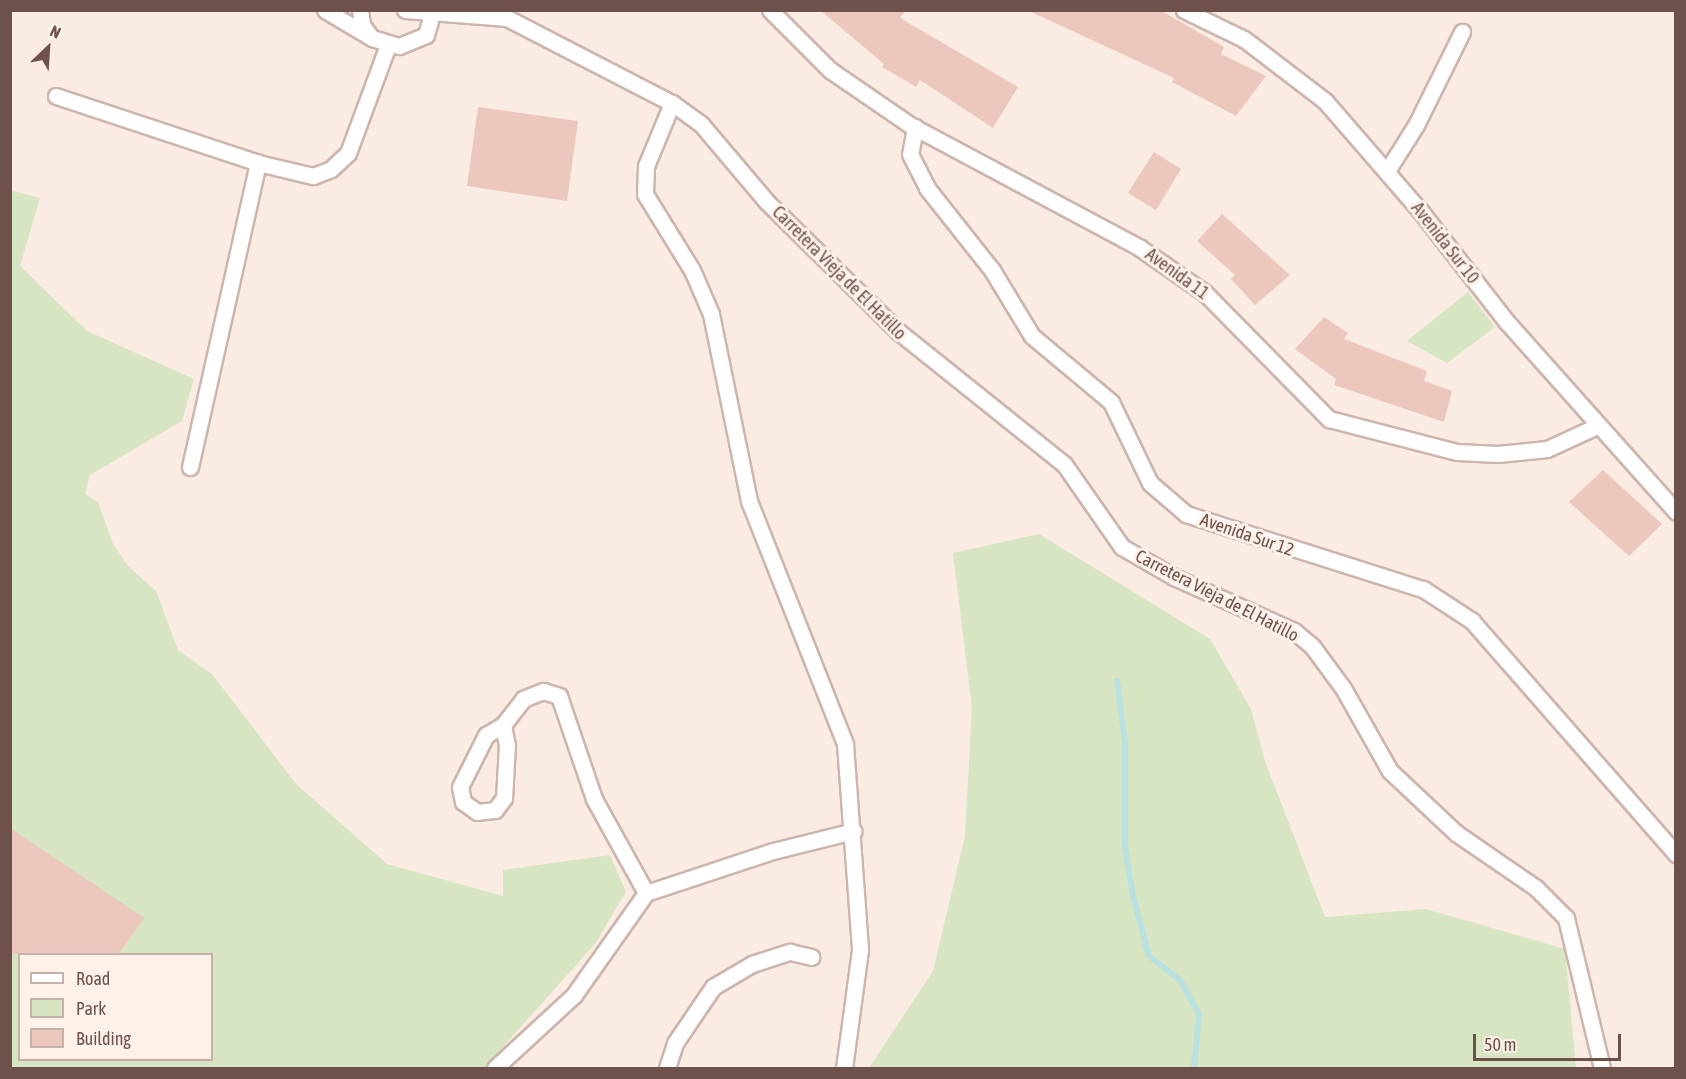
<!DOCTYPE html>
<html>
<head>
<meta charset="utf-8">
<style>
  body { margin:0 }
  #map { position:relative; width:1686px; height:1079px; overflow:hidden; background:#faece3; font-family:"Asap Condensed",sans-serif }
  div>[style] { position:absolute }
  .green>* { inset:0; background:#d7e5c3 }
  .stream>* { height:6px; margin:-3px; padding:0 3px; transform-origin:3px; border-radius:3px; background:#b9e1df }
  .building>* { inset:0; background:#ecc7bd }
  .roads { filter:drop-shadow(2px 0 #ccb5ad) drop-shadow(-2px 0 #ccb5ad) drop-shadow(0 2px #ccb5ad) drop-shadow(0 -2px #ccb5ad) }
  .minor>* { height:15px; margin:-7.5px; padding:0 7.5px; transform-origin:7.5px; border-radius:7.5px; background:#fff }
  span { translate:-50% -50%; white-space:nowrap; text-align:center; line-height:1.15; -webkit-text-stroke:6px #fdf1e8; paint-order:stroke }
  .street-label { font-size:18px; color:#6f514b }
  .frame { position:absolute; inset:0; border:12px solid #6f514b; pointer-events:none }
  .legend { position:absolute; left:18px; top:953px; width:195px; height:108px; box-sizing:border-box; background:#fdf1e8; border:2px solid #c4b1a9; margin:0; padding:8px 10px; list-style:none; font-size:18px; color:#6f514b }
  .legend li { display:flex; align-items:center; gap:12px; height:30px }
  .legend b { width:30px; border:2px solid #c4b1a9 }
  .north { position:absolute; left:18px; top:18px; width:60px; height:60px; -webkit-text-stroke:4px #fdf1e8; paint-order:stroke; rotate:25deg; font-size:16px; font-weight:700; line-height:24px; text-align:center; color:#6f514b }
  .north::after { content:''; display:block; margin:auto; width:21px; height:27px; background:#6f514b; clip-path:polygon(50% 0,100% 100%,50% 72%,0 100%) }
  .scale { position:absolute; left:1473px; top:1034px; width:148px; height:27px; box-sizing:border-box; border:3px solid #6f514b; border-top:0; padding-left:8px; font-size:18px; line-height:21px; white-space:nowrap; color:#6f514b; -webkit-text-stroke:4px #fdf1e8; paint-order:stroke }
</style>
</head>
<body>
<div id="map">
  <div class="green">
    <div style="clip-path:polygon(evenodd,10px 190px,40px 198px,20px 266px,87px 331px,194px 379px,182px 421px,90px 475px,85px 494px,98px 502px,113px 544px,129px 567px,156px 591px,178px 650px,212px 674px,296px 784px,387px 864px,503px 896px,503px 870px,610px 855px,626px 892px,595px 944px,484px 1068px,11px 1068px,10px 190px,20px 954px,212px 954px,212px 1060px,20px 1060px,20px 954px)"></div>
    <div style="clip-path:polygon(1468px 292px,1495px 327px,1447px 363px,1407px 341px)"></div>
    <div style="clip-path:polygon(1039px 534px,1210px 639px,1251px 709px,1265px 761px,1325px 917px,1426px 909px,1565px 949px,1576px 1068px,869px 1068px,933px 971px,965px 836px,972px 708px,953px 553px)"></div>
  </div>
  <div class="stream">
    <div style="left:1117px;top:681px;width:63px;rotate:82.6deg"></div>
    <div style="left:1125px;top:743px;width:104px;rotate:90deg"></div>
    <div style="left:1125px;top:847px;width:50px;rotate:80.7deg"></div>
    <div style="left:1133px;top:896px;width:62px;rotate:75.1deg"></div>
    <div style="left:1149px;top:956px;width:39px;rotate:38deg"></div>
    <div style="left:1180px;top:980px;width:39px;rotate:61deg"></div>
    <div style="left:1199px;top:1014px;width:54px;rotate:95.3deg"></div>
  </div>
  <div class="building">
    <div style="clip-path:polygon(820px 10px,906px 10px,900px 18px,1018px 87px,993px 128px,920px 80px,916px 87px,882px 67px,884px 64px)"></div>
    <div style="clip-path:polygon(1027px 10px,1160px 10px,1224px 47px,1221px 54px,1266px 76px,1236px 116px,1172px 82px,1174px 78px)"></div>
    <div style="clip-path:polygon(478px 107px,578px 121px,567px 201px,467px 186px)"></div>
    <div style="clip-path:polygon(1154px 152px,1181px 169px,1156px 210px,1128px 193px)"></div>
    <div style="clip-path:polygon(1222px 214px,1290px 275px,1255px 305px,1231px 279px,1235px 275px,1197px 241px)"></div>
    <div style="clip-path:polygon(1324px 317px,1348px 333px,1344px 339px,1427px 371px,1424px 381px,1452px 391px,1444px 422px,1334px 385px,1336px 379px,1295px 349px)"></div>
    <div style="clip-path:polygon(1603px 470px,1662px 524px,1629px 556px,1569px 502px)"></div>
    <div style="clip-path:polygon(10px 828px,144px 918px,119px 954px,10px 954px)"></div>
  </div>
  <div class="roads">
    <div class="minor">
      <div style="left:325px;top:10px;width:55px;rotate:30.8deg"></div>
      <div style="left:372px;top:38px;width:28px;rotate:17deg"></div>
      <div style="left:399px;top:46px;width:29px;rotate:-22deg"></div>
      <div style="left:426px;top:35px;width:26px;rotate:-74deg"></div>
      <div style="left:360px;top:10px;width:15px;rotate:82deg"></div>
      <div style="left:362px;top:25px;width:15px;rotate:53deg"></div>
      <div style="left:405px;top:10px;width:102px;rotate:4.5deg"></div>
      <div style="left:507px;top:18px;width:186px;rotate:27.3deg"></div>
      <div style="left:672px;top:103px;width:36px;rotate:36deg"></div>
      <div style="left:701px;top:124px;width:101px;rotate:49.8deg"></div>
      <div style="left:766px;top:201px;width:187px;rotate:44.6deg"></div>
      <div style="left:899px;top:332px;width:211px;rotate:38.7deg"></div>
      <div style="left:1064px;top:464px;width:101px;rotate:55.1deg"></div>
      <div style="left:1122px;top:547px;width:62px;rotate:29.9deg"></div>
      <div style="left:1176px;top:578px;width:129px;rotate:24.2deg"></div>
      <div style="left:1294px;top:631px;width:23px;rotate:40deg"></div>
      <div style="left:1312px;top:646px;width:52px;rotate:53.6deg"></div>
      <div style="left:1343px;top:688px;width:95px;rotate:60.5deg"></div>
      <div style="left:1390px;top:771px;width:91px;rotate:43.2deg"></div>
      <div style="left:1456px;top:833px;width:97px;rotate:34.5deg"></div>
      <div style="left:1536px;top:888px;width:42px;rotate:45deg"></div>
      <div style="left:1566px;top:918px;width:154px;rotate:76.5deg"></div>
      <div style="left:770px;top:10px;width:85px;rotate:45deg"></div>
      <div style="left:830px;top:70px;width:97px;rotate:34.5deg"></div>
      <div style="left:910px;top:125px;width:261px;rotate:28.1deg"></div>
      <div style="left:1140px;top:248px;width:79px;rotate:34.7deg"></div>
      <div style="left:1205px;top:293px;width:177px;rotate:45.5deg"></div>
      <div style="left:1329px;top:419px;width:132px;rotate:14.5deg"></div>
      <div style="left:1457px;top:452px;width:41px;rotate:2.8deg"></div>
      <div style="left:1498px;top:454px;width:49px;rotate:-5.8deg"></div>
      <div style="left:1547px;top:449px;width:55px;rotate:-24.7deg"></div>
      <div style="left:1184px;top:10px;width:67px;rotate:25.8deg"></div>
      <div style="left:1244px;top:39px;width:102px;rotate:37.4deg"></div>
      <div style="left:1325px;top:101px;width:148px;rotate:49.1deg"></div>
      <div style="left:1422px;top:213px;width:138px;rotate:52.1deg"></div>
      <div style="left:1507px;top:322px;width:254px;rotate:48.3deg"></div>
      <div style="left:56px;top:96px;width:213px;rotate:18.3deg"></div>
      <div style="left:258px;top:163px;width:57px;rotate:13.3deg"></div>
      <div style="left:313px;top:176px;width:19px;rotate:-21deg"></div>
      <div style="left:331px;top:169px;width:23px;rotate:-43deg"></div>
      <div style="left:348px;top:153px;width:115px;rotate:-69.7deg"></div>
      <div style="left:672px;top:103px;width:68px;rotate:112.4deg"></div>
      <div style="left:646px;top:166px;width:28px;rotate:92deg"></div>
      <div style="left:645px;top:194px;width:89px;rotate:58.3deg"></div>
      <div style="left:692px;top:270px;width:48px;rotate:66.6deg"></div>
      <div style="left:711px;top:314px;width:191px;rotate:78.5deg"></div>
      <div style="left:749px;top:501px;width:261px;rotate:68.4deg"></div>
      <div style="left:845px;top:744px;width:207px;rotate:85.8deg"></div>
      <div style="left:860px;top:950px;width:119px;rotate:97.7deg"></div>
      <div style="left:915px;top:127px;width:27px;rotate:100deg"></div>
      <div style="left:910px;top:154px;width:38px;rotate:63deg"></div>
      <div style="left:927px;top:188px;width:105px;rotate:51.6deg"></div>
      <div style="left:992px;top:270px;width:77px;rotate:58.8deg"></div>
      <div style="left:1032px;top:336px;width:103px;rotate:39.9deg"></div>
      <div style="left:1111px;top:402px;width:90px;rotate:64.3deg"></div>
      <div style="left:1150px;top:483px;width:48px;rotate:40.7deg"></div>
      <div style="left:1186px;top:514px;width:249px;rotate:17.6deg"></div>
      <div style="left:1423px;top:589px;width:59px;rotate:33.1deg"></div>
      <div style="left:1472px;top:621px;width:310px;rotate:48.8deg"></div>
      <div style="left:1387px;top:171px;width:54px;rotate:-57.8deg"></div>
      <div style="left:1416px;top:125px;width:104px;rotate:-63.7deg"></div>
      <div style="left:190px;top:467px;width:312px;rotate:-77.4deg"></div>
      <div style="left:503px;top:725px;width:20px;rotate:79deg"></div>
      <div style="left:507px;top:745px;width:53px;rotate:93.2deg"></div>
      <div style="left:504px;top:798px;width:15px;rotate:127deg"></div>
      <div style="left:495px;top:810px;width:18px;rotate:174deg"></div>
      <div style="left:477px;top:812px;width:17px;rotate:-144deg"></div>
      <div style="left:463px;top:802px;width:15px;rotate:-101deg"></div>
      <div style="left:460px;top:787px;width:58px;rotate:-63.4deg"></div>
      <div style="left:486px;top:735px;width:20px;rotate:-30deg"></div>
      <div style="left:503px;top:725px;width:33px;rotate:-52deg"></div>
      <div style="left:523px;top:699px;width:22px;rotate:-22deg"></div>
      <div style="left:543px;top:691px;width:17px;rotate:17deg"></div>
      <div style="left:559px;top:696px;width:109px;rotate:71.2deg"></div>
      <div style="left:594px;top:799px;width:107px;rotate:61deg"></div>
      <div style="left:495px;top:1068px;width:108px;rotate:-42.7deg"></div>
      <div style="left:574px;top:995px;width:125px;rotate:-54.8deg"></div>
      <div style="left:646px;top:893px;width:134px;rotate:-18.3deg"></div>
      <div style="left:773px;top:851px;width:83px;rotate:-13.9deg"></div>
      <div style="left:667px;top:1068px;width:26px;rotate:-72deg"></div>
      <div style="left:675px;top:1043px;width:68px;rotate:-55.8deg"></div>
      <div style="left:713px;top:987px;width:45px;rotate:-30.5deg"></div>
      <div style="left:752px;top:964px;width:40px;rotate:-18deg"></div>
      <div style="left:790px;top:952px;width:22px;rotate:13deg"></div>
    </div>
  </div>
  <div class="street-label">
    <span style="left:1445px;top:243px;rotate:52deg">Avenida Sur 10</span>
    <span style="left:839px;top:273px;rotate:45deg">Carretera Vieja de El Hatillo</span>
    <span style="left:1177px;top:274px;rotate:36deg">Avenida 11</span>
    <span style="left:1247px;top:535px;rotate:19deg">Avenida Sur 12</span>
    <span style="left:1217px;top:596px;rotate:27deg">Carretera Vieja de El Hatillo</span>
  </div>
  <div class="frame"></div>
  <ul class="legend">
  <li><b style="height:8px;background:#fff"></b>Road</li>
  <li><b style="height:16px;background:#d7e5c3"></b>Park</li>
  <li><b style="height:16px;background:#ecc7bd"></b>Building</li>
  </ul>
  <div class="north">N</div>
  <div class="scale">50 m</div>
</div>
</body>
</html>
